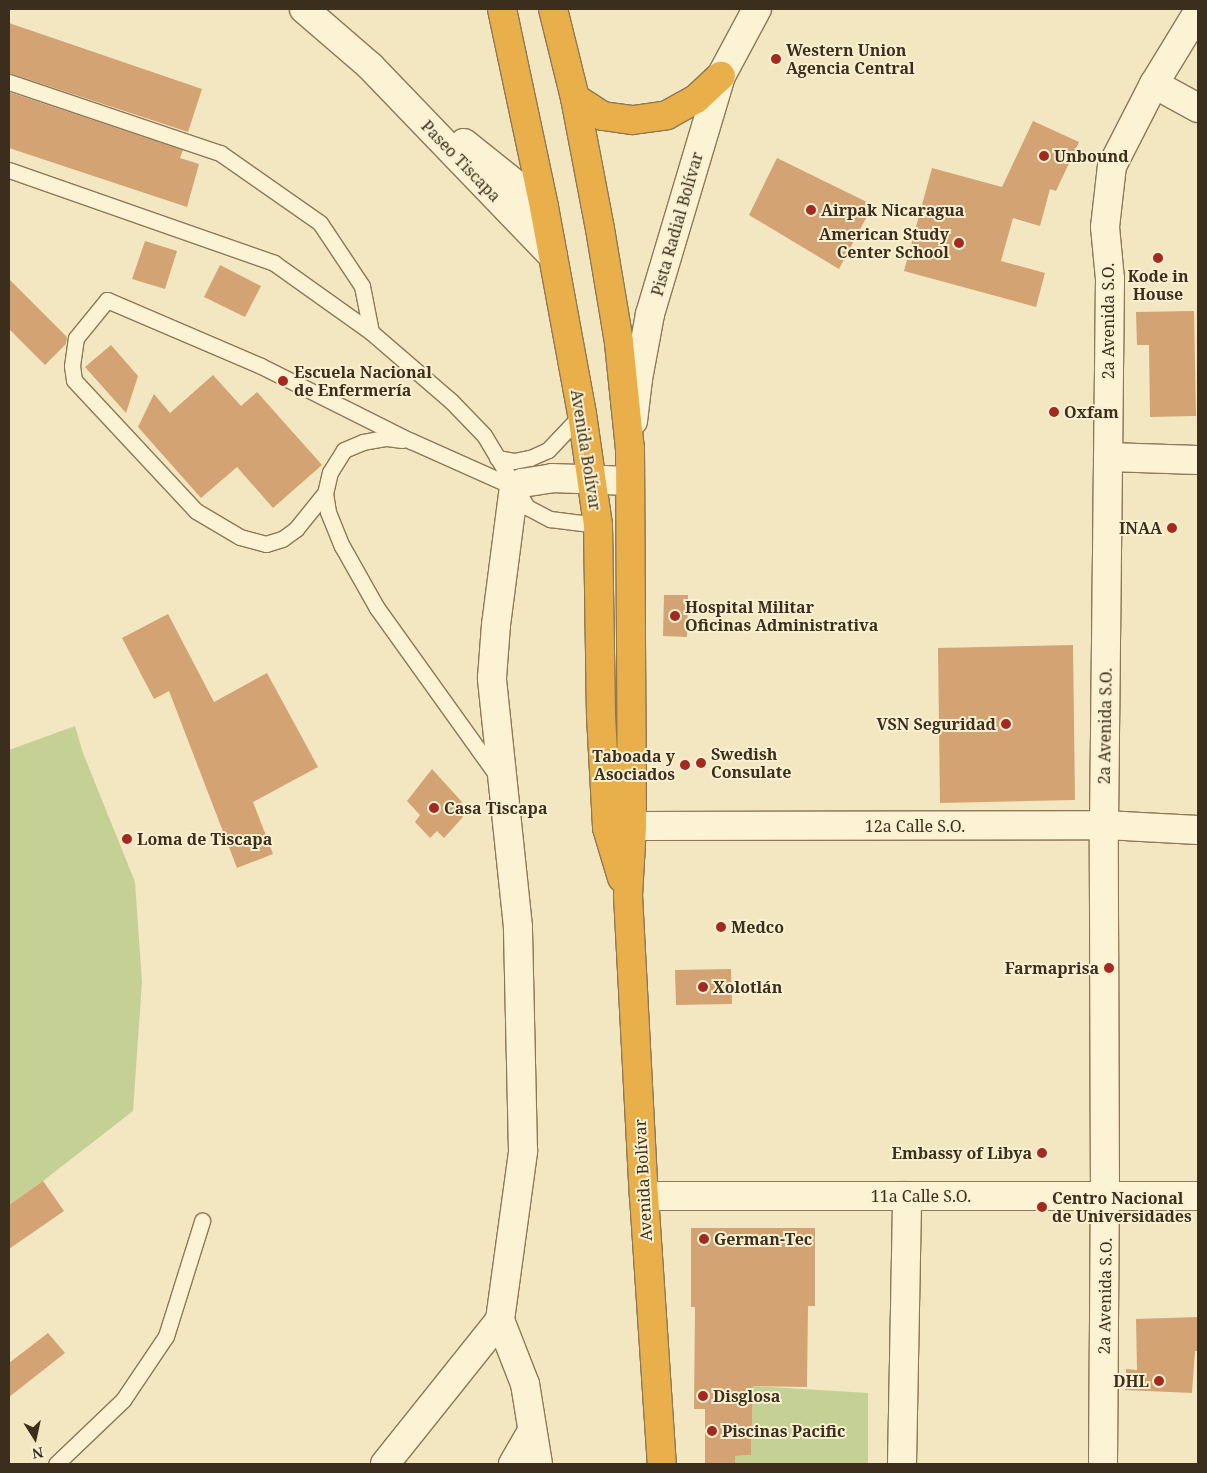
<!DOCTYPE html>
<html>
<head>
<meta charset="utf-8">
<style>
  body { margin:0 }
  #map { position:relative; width:1207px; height:1473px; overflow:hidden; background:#f2e7c1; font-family:"Noto Serif",serif }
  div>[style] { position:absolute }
  .green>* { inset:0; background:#c5d194 }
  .building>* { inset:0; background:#d4a373 }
  .roads { filter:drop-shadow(1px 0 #8d7857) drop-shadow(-1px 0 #8d7857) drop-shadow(0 1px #8d7857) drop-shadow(0 -1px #8d7857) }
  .lane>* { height:15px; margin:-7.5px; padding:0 7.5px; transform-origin:7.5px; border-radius:7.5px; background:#fcf3d5 }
  .street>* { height:28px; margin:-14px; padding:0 14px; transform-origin:14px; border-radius:14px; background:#fcf3d5 }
  .secondary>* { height:28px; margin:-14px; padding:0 14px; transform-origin:14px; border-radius:14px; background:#fcf3d5 }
  .highway>* { height:28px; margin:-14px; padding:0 14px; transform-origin:14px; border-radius:14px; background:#e9af4a }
  .dots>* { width:14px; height:14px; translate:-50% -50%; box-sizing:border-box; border:2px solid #f9f0d1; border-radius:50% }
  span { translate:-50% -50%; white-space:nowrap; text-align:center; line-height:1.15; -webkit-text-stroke:4px #f9f0d1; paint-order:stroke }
  .poi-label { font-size:16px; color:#3c2e1c; font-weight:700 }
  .left { translate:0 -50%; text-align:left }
  .right { translate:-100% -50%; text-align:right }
  .street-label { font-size:16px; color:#3c2e1c }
  .frame { position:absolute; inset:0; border:10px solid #3c2e1c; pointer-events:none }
  .north { position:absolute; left:10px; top:1413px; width:50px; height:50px; -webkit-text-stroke:4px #f9f0d1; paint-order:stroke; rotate:170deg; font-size:14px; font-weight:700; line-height:20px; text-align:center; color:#3c2e1c }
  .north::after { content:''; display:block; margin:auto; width:18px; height:22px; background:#3c2e1c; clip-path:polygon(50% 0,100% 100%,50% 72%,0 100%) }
</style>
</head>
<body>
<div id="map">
  <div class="green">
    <div style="clip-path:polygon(75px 726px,83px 753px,135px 882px,142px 982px,133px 1111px,43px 1181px,9px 1205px,9px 750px)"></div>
    <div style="clip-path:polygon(753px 1386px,868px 1393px,868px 1464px,735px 1464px,735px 1456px,751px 1455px)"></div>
  </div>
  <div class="building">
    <div style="clip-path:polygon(9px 23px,202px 89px,188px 132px,9px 73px)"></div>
    <div style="clip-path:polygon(9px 92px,183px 150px,180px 158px,199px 164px,187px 207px,9px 148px)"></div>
    <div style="clip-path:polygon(1033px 121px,1079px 142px,1056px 191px,1050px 189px,1040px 226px,1013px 218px,1001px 261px,1045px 273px,1036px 307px,904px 271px,932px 168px,1002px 187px)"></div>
    <div style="clip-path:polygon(777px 158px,873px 205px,839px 269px,749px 215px)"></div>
    <div style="clip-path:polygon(145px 241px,177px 251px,165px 289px,132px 279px)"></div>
    <div style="clip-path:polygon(220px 265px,261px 286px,245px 317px,204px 297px)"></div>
    <div style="clip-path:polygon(9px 279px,67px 337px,66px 344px,45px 365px,9px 329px)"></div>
    <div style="clip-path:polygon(1194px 311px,1196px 416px,1150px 417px,1149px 345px,1137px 345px,1136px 312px)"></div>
    <div style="clip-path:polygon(111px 345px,138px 376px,126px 413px,85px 367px)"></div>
    <div style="clip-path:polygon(213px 375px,241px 406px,257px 392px,322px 465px,273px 508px,237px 467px,201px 498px,138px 427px,154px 394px,170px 413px)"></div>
    <div style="clip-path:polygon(664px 595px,688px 595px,687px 637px,663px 636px)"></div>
    <div style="clip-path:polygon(168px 614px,214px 702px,267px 673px,318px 767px,253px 802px,273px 854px,237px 868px,169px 691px,154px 699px,122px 638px)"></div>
    <div style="clip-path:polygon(1073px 645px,1075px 800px,940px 803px,938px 648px)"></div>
    <div style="clip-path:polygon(432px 769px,462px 802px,456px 808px,463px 817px,444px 838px,437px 831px,430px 838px,415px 822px,420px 815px,407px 801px)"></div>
    <div style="clip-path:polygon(731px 969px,732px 1004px,676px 1005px,675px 970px)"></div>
    <div style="clip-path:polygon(43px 1181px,64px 1211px,9px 1249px,9px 1205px)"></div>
    <div style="clip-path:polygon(691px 1228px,815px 1228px,815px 1306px,808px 1306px,807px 1387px,753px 1386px,751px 1455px,735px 1456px,735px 1464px,705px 1464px,705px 1409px,694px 1409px,695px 1307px,691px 1307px)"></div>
    <div style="clip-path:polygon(1198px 1317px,1198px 1351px,1195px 1351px,1192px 1393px,1125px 1390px,1126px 1369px,1137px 1370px,1136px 1319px)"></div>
    <div style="clip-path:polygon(48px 1333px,65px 1353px,9px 1397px,9px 1363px)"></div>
  </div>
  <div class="roads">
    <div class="lane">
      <div style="left:9px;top:82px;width:223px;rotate:18.6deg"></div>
      <div style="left:220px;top:153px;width:122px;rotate:35deg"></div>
      <div style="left:320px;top:223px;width:76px;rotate:56.3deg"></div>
      <div style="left:362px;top:286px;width:47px;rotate:78.9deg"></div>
      <div style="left:371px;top:332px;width:106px;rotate:40.8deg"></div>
      <div style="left:451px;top:401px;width:47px;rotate:45.9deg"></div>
      <div style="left:484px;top:435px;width:84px;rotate:59.2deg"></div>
      <div style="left:527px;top:507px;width:26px;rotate:28deg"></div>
      <div style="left:550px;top:519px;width:48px;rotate:7.1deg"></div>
      <div style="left:9px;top:170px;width:281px;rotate:19.3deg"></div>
      <div style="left:274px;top:263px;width:119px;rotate:35.4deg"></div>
      <div style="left:402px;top:440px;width:17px;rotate:-173deg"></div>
      <div style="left:385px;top:438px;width:22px;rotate:170deg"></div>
      <div style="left:363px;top:442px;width:21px;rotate:157deg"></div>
      <div style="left:344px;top:450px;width:26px;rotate:122deg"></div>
      <div style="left:330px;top:472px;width:22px;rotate:103deg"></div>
      <div style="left:325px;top:493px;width:19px;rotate:81deg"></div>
      <div style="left:328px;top:512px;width:37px;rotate:68deg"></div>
      <div style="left:342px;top:546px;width:71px;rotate:60.6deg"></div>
      <div style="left:377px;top:608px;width:208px;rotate:54.4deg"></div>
      <div style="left:497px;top:458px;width:17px;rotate:10deg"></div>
      <div style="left:514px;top:461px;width:16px;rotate:-11deg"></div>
      <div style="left:530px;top:458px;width:20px;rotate:-24deg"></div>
      <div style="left:548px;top:450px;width:50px;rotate:-46.6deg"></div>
      <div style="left:325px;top:493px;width:46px;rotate:128.9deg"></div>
      <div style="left:296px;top:529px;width:17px;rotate:144deg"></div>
      <div style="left:282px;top:539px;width:17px;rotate:163deg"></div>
      <div style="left:266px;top:544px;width:27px;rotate:-165deg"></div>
      <div style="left:240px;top:537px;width:51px;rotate:-149.4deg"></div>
      <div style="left:196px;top:511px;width:179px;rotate:-133deg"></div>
      <div style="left:74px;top:380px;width:14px;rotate:-98deg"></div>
      <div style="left:72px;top:366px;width:28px;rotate:-82deg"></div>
      <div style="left:76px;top:338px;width:49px;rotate:-50.8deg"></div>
      <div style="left:107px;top:300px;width:168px;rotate:23.2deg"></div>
      <div style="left:261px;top:366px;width:168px;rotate:26.6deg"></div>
      <div style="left:411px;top:441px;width:113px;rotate:24.1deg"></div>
      <div style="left:56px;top:1464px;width:93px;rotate:-43.7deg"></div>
      <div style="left:123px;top:1400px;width:77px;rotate:-56.1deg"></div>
      <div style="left:166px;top:1336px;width:121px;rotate:-72.6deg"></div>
    </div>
    <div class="street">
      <div style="left:1154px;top:84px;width:50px;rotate:28.6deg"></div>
      <div style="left:1108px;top:457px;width:90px;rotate:1.9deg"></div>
      <div style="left:632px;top:826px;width:472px;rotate:-0.1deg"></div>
      <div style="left:1104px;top:825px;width:94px;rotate:3deg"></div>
      <div style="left:644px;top:1196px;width:554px"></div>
      <div style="left:385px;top:1464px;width:184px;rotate:-51.4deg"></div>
      <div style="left:513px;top:1464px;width:38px;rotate:-60deg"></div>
      <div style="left:538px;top:1464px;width:81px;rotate:-99.2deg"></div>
      <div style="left:525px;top:1384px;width:69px;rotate:-111.3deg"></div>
      <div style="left:500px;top:1320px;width:171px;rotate:-82.2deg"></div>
      <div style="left:523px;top:1151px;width:224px;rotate:-91.3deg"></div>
      <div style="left:518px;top:927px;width:250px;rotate:-96deg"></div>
      <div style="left:492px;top:678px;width:53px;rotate:-85.7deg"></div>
      <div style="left:496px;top:625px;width:139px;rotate:-82.6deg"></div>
      <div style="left:514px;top:487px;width:9px;rotate:-27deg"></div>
      <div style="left:522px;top:483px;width:30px;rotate:-9deg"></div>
      <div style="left:552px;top:478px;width:78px;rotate:2.2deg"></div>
      <div style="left:902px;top:1464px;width:268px;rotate:-88.9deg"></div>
      <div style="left:1103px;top:1464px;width:267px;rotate:-89.6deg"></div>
      <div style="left:1105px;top:1197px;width:372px;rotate:-90.2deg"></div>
      <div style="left:1104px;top:825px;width:546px;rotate:-89.37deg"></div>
      <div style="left:1110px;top:279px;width:52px;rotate:-95.5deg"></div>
      <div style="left:1105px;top:227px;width:61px;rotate:-83.5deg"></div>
      <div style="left:1112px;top:166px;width:92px;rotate:-62.9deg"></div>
      <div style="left:1154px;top:84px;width:84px;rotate:-58.6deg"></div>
    </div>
    <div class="secondary">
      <div style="left:304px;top:9px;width:87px;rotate:40.8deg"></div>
      <div style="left:370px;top:66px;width:264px;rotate:46.1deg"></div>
      <div style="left:464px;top:143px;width:102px;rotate:38.7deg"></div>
      <div style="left:633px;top:421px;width:42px;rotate:-83.2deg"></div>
      <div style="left:638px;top:379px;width:66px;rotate:-79.5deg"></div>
      <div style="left:650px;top:314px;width:248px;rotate:-73.4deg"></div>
      <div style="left:721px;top:76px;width:76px;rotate:-61.8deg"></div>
    </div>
    <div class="highway">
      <div style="left:502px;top:9px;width:202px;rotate:78deg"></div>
      <div style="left:544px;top:207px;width:210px;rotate:79.6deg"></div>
      <div style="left:582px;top:414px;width:112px;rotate:81.8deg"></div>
      <div style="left:598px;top:525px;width:191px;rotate:89.1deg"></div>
      <div style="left:601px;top:716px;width:112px;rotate:86.9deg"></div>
      <div style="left:607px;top:828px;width:52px;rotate:73.3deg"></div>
      <div style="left:553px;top:9px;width:92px;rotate:76.1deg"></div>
      <div style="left:575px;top:98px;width:133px;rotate:79.2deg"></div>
      <div style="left:600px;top:229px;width:116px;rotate:80.5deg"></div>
      <div style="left:619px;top:343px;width:107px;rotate:84.1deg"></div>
      <div style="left:630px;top:449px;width:377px;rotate:89.7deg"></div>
      <div style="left:632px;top:826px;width:69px;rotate:93.3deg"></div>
      <div style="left:628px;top:895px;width:301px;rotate:87deg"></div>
      <div style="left:644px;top:1196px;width:269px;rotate:86.2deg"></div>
      <div style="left:575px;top:98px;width:33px;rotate:33deg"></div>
      <div style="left:603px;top:116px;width:30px;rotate:8deg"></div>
      <div style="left:633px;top:120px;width:34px;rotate:-8deg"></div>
      <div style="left:667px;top:115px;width:33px;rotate:-29deg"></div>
      <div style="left:696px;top:99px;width:34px;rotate:-43deg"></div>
    </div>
  </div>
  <div class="dots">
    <div style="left:776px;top:59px;background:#a22a21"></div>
    <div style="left:1044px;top:156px;background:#a22a21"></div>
    <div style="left:811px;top:210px;background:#a22a21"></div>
    <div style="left:959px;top:243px;background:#a22a21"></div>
    <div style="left:1158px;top:258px;background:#a22a21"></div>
    <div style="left:283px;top:381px;background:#a22a21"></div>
    <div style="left:1054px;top:412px;background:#a22a21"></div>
    <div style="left:1172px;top:528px;background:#a22a21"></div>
    <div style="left:675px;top:616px;background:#a22a21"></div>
    <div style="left:1006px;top:724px;background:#a22a21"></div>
    <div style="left:701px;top:763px;background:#a22a21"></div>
    <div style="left:685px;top:765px;background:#a22a21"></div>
    <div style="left:434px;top:808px;background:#a22a21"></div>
    <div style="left:127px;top:839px;background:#a22a21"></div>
    <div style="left:721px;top:927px;background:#a22a21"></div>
    <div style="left:1109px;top:968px;background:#a22a21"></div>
    <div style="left:703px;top:987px;background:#a22a21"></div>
    <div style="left:1042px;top:1153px;background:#a22a21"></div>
    <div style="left:1042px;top:1207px;background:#a22a21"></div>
    <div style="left:704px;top:1239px;background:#a22a21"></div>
    <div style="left:1159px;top:1381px;background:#a22a21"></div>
    <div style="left:703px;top:1396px;background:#a22a21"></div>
    <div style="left:712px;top:1431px;background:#a22a21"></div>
  </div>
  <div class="poi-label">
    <span class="left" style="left:786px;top:59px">Western Union<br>Agencia Central</span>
    <span class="left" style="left:1054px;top:156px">Unbound</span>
    <span class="left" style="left:821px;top:210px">Airpak Nicaragua</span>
    <span class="right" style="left:949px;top:243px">American Study<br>Center School</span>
    <span style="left:1158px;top:285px">Kode in<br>House</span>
    <span class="left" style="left:294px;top:381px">Escuela Nacional<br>de Enfermería</span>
    <span class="left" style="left:1064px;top:412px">Oxfam</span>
    <span class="right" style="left:1162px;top:528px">INAA</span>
    <span class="left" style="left:685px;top:616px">Hospital Militar<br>Oficinas Administrativa</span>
    <span class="right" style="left:996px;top:724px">VSN Seguridad</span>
    <span class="left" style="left:711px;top:763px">Swedish<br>Consulate</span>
    <span class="right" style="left:675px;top:765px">Taboada y<br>Asociados</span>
    <span class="left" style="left:444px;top:808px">Casa Tiscapa</span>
    <span class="left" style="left:137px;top:839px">Loma de Tiscapa</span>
    <span class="left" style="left:731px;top:927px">Medco</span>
    <span class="right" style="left:1099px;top:968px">Farmaprisa</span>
    <span class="left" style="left:713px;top:987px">Xolotlán</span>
    <span class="right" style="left:1032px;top:1153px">Embassy of Libya</span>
    <span class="left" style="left:1052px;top:1207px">Centro Nacional<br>de Universidades</span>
    <span class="left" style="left:714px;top:1239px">German-Tec</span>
    <span class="right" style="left:1149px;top:1381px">DHL</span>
    <span class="left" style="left:713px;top:1396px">Disglosa</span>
    <span class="left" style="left:722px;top:1431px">Piscinas Pacific</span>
  </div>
  <div class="street-label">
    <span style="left:461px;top:161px;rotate:46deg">Paseo Tiscapa</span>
    <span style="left:677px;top:224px;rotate:-74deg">Pista Radial Bolívar</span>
    <span style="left:1108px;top:321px;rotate:-90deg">2a Avenida S.O.</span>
    <span style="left:586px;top:450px;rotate:81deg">Avenida Bolívar</span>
    <span style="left:1105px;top:726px;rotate:-89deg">2a Avenida S.O.</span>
    <span style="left:915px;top:826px">12a Calle S.O.</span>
    <span style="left:643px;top:1180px;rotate:-93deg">Avenida Bolívar</span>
    <span style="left:921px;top:1196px">11a Calle S.O.</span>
    <span style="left:1105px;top:1296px;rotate:-89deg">2a Avenida S.O.</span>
  </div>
  <div class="frame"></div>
  <div class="north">N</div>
</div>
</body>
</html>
